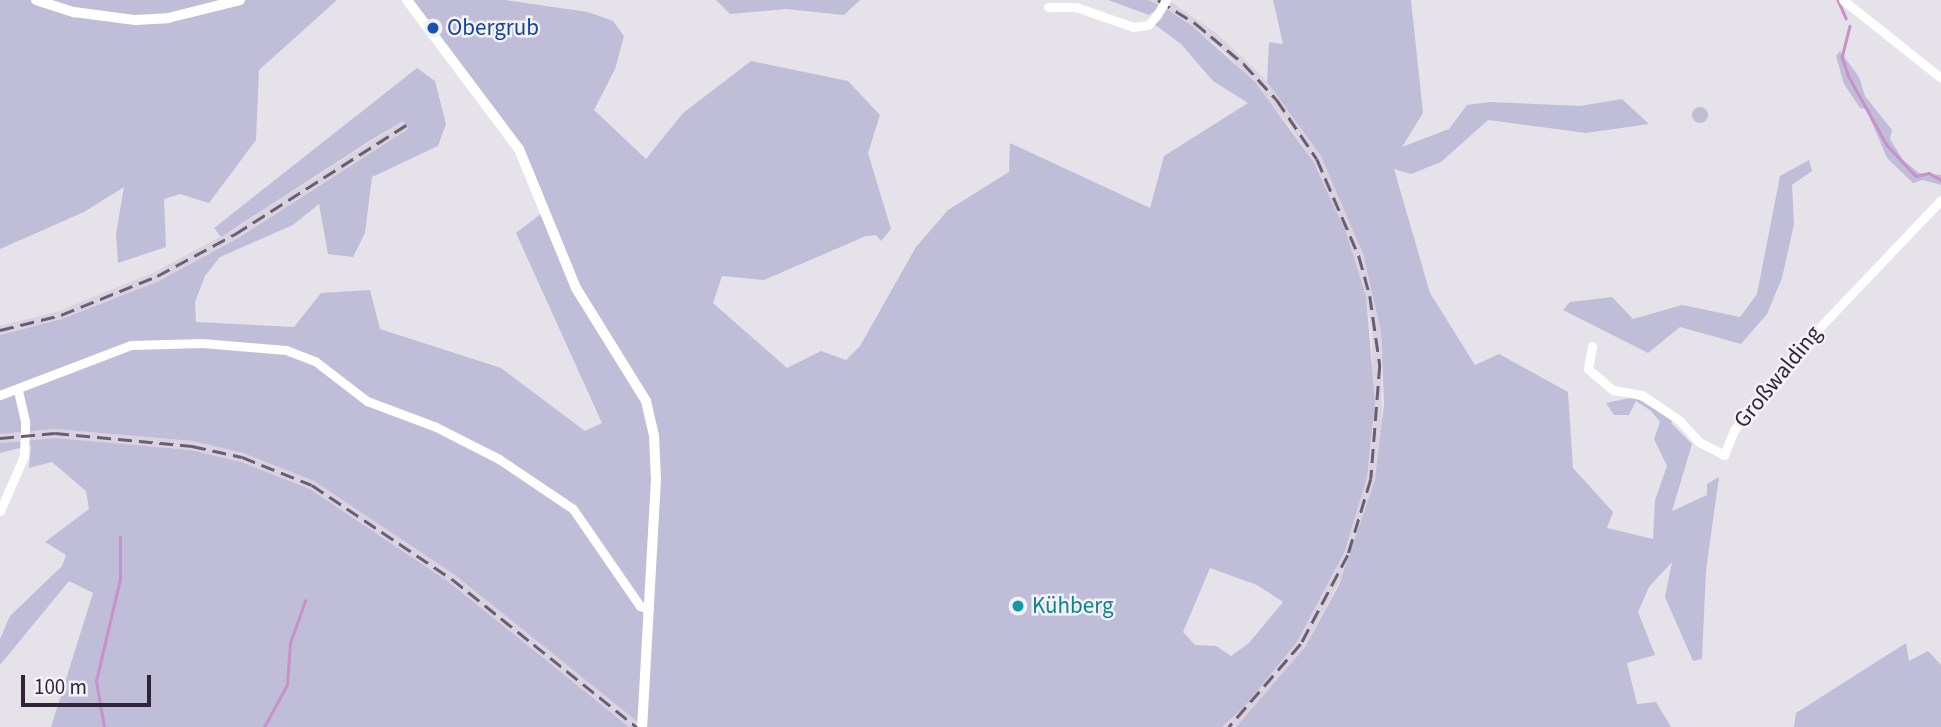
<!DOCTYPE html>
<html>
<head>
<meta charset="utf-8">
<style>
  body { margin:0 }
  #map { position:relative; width:1941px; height:727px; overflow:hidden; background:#e5e2ea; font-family:"Source Sans 3",sans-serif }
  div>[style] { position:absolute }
  .built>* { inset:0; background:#d8d3de }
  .green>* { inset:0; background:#c0bdd9 }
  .round { border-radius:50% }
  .stream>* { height:2.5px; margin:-1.25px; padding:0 1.25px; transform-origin:1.25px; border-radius:1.25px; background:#c990c9 }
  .minor>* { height:9px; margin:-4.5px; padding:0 4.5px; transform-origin:4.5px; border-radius:4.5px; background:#fff }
  .tertiary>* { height:10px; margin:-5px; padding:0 5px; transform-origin:5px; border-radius:5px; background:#fff }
  .rail>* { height:2.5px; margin-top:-1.25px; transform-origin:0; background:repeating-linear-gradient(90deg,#6b5e74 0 14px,transparent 0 21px) }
  .minor-bridge>* { height:9px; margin:-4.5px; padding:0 4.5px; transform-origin:4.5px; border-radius:4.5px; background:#fff }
  .dots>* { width:19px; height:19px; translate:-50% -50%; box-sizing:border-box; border:4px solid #f3f2f7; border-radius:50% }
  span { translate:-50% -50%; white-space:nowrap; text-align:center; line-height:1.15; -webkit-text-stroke:5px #f3f2f7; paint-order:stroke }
  .transit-label { font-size:23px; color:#164399 }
  .left { translate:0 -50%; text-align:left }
  .street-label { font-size:23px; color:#302439 }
  .culture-label { font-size:23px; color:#0d838f }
  .scale { position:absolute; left:21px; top:675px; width:130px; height:32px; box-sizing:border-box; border:4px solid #302439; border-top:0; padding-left:9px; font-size:21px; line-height:24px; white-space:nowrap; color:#302439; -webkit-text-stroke:5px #f3f2f7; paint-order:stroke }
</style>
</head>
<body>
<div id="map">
  <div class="built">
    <div style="clip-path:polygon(1148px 0,1168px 0,1216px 33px,1262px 76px,1297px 120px,1321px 156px,1354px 229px,1375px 295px,1381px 331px,1382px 433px,1375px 480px,1352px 557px,1305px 647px,1236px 727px,1222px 727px,1245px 706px,1297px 642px,1344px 553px,1367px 478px,1373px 432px,1372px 332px,1366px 296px,1346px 232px,1313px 161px,1289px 125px,1226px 53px,1175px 14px)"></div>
    <div style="clip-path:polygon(403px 121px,408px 129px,237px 238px,159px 281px,62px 319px,0 335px,0 326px,59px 311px,155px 272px,233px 230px)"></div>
    <div style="clip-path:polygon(55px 429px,193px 441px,243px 453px,314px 481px,455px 575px,644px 727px,629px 727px,449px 582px,310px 489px,241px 462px,191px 450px,55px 438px,0 443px,0 434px)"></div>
  </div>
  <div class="green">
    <div style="clip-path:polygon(0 0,337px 0,259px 70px,256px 140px,209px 203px,180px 194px,164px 199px,166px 247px,118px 263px,116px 234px,124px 187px,84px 212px,0 249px)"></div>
    <div style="clip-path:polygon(evenodd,407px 0,505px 0,588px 12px,613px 21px,624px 36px,615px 69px,594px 110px,646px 159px,683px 113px,751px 61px,848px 81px,880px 115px,868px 153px,891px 229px,881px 241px,876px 235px,866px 236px,764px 280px,722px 276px,713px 303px,787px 368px,821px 351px,846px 360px,860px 346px,916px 247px,948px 210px,1009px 172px,1010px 143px,1150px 208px,1164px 156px,1248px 103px,1213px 81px,1181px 44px,1154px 24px,1165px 8px,1192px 26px,1255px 82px,1313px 161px,1346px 232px,1366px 296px,1375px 403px,1367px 478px,1344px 553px,1297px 642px,1245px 706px,1222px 727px,644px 727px,455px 575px,314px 481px,243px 453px,193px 441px,55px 429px,0 434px,0 335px,62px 319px,159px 281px,238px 238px,408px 129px,403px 121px,371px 140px,221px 237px,214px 228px,417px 68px,435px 81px,446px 124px,438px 146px,372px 177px,365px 233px,353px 257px,328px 254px,319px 204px,293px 225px,220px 257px,205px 276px,195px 302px,196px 322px,294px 327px,321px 293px,370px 290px,380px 329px,501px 368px,585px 431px,602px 423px,516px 233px,546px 210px,532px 171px,407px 0,1210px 568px,1257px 585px,1283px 602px,1249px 643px,1231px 656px,1216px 646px,1195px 645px,1183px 632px,1210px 568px)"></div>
    <div style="clip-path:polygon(716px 0,860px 0,844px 15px,786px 9px,730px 14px)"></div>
    <div style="clip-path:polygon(1108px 0,1148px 0,1161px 6px,1149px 15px)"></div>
    <div style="clip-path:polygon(1273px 0,1411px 0,1423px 113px,1402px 147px,1449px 129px,1467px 105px,1490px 102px,1580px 106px,1622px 99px,1649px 124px,1586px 133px,1488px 120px,1441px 162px,1411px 174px,1394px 169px,1430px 293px,1475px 365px,1499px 354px,1568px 392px,1573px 468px,1613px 512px,1607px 528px,1653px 539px,1655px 500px,1667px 466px,1654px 439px,1660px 422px,1651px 411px,1636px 401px,1629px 415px,1614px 415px,1606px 403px,1634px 397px,1673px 420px,1671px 423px,1692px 444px,1672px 511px,1707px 495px,1707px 484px,1719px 477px,1706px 570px,1702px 659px,1693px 661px,1665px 597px,1672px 562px,1649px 587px,1638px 612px,1655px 655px,1627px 663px,1637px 704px,1656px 702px,1671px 727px,1236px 727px,1305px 647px,1339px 585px,1375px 480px,1384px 404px,1381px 331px,1363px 254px,1321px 156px,1267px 82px,1269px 42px,1283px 44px)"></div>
    <div style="clip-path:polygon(1840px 51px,1859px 77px,1865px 96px,1892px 130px,1890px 139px,1903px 160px,1919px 173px,1941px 175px,1941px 185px,1923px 180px,1913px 183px,1887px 158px,1866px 109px,1860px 108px,1844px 84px,1836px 56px)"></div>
    <div class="round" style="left:1692px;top:107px;width:16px;height:16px"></div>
    <div style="clip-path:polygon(1809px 160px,1812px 171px,1792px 185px,1794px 224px,1782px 278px,1767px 314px,1741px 344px,1680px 327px,1648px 353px,1563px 310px,1570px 302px,1612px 297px,1633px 319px,1682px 305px,1740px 317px,1757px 294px,1780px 176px)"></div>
    <div style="clip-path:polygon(55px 438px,191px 450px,241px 462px,310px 489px,449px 582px,629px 727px,51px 727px,93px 593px,69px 581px,0 665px,0 639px,10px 616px,62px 566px,66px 555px,45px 542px,89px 509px,86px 491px,52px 462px,29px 468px,31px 445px,0 453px,0 443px)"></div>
    <div style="clip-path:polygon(1906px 643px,1909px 661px,1928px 651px,1941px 665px,1941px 727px,1794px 727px,1796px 713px)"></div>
  </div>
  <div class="stream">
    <div style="left:1838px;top:0;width:20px;rotate:66deg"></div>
    <div style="left:1850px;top:26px;width:32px;rotate:104deg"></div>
    <div style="left:1842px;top:57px;width:21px;rotate:71deg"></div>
    <div style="left:1849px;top:77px;width:78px;rotate:60.8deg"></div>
    <div style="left:1887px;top:145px;width:42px;rotate:46.9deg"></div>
    <div style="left:1916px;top:176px;width:13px;rotate:-13deg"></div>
    <div style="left:1929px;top:173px;width:14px;rotate:30deg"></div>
    <div style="left:104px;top:727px;width:47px;rotate:-99.9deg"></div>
    <div style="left:96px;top:681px;width:105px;rotate:-76.8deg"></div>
    <div style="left:120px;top:579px;width:42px;rotate:-90deg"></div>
    <div style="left:264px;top:727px;width:48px;rotate:-61.3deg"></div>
    <div style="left:287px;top:685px;width:42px;rotate:-85.9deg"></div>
    <div style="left:290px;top:643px;width:45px;rotate:-70.3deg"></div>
  </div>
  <div class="minor">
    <div style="left:1843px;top:0;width:125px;rotate:38.5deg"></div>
    <div style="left:1048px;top:7px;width:28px"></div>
    <div style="left:1076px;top:7px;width:60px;rotate:19.3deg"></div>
    <div style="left:1133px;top:27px;width:15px;rotate:-8deg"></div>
    <div style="left:1148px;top:25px;width:13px;rotate:-48deg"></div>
    <div style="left:1592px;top:346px;width:23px;rotate:100deg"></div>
    <div style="left:1588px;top:369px;width:33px;rotate:40deg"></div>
    <div style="left:1613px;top:390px;width:29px;rotate:10deg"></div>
    <div style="left:1642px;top:395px;width:45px;rotate:34deg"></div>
    <div style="left:1679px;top:420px;width:30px;rotate:48deg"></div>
    <div style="left:1699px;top:442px;width:28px;rotate:27deg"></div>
    <div style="left:1724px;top:455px;width:27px;rotate:-68deg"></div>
    <div style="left:1734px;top:430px;width:70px;rotate:-47.9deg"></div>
    <div style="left:1781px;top:378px;width:36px;rotate:-58deg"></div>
    <div style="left:1800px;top:348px;width:204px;rotate:-46.4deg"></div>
    <div style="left:0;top:395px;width:140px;rotate:-20.9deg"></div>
    <div style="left:131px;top:345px;width:71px;rotate:-1.6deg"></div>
    <div style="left:202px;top:343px;width:84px;rotate:4.8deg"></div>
    <div style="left:286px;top:350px;width:31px;rotate:21deg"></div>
    <div style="left:315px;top:361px;width:66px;rotate:37.6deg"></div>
    <div style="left:367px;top:401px;width:74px;rotate:20.6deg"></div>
    <div style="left:436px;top:427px;width:71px;rotate:26.9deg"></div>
    <div style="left:499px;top:459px;width:89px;rotate:34deg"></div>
    <div style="left:573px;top:509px;width:118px;rotate:55.4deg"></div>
    <div style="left:640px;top:606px;width:9px;rotate:18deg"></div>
    <div style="left:0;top:511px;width:60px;rotate:-66.4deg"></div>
    <div style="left:24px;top:456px;width:35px;rotate:-88deg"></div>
    <div style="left:25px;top:421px;width:31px;rotate:-103deg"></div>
  </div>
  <div class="tertiary">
    <div style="left:36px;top:0;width:40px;rotate:18deg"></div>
    <div style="left:74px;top:12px;width:62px;rotate:7.5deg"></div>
    <div style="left:135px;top:20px;width:33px;rotate:-3deg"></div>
    <div style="left:168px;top:18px;width:74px;rotate:-14deg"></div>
    <div style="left:407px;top:0;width:186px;rotate:53.1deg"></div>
    <div style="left:519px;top:149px;width:150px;rotate:67.7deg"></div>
    <div style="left:576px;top:288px;width:133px;rotate:58.2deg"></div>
    <div style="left:646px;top:401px;width:35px;rotate:77deg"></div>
    <div style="left:654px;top:435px;width:44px;rotate:87.4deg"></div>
    <div style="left:656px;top:479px;width:248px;rotate:93.2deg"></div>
  </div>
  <div class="rail">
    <div style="left:1158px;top:0;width:44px;rotate:31.9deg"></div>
    <div style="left:1195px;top:23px;width:64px;rotate:39.9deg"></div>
    <div style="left:1244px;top:64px;width:49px;rotate:47.5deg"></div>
    <div style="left:1277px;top:100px;width:71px;rotate:55.9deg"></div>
    <div style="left:1317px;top:159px;width:106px;rotate:66.6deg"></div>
    <div style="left:1359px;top:256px;width:41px;rotate:74.6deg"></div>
    <div style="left:1370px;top:296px;width:70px;rotate:81.8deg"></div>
    <div style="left:1380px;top:365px;width:114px;rotate:94.5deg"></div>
    <div style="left:1371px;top:479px;width:79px;rotate:106.8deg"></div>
    <div style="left:1348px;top:555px;width:101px;rotate:117.8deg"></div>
    <div style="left:1301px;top:644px;width:110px;rotate:130.9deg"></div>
    <div style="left:0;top:330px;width:63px;rotate:-13.8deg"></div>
    <div style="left:61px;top:315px;width:104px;rotate:-22.1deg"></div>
    <div style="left:157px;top:276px;width:89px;rotate:-28.3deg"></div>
    <div style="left:235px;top:234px;width:203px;rotate:-32.5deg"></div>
    <div style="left:0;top:438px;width:55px;rotate:-5.2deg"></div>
    <div style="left:55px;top:433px;width:138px;rotate:5.4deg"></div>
    <div style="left:192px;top:446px;width:51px;rotate:12.4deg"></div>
    <div style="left:242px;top:457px;width:75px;rotate:21.8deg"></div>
    <div style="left:312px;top:485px;width:169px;rotate:33.9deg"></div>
    <div style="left:452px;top:579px;width:237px;rotate:38.7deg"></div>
  </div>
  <div class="minor-bridge">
    <div style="left:1157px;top:15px;width:17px;rotate:-59deg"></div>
  </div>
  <div class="dots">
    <div style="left:433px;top:28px;background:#1a4fb4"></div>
    <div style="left:1018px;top:606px;background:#0f9aa8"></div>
  </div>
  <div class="transit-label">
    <span class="left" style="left:447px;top:28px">Obergrub</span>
  </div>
  <div class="street-label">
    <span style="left:1778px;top:377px;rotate:-51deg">Großwalding</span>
  </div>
  <div class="culture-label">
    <span class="left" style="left:1032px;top:606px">Kühberg</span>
  </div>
  <div class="scale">100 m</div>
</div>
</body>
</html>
